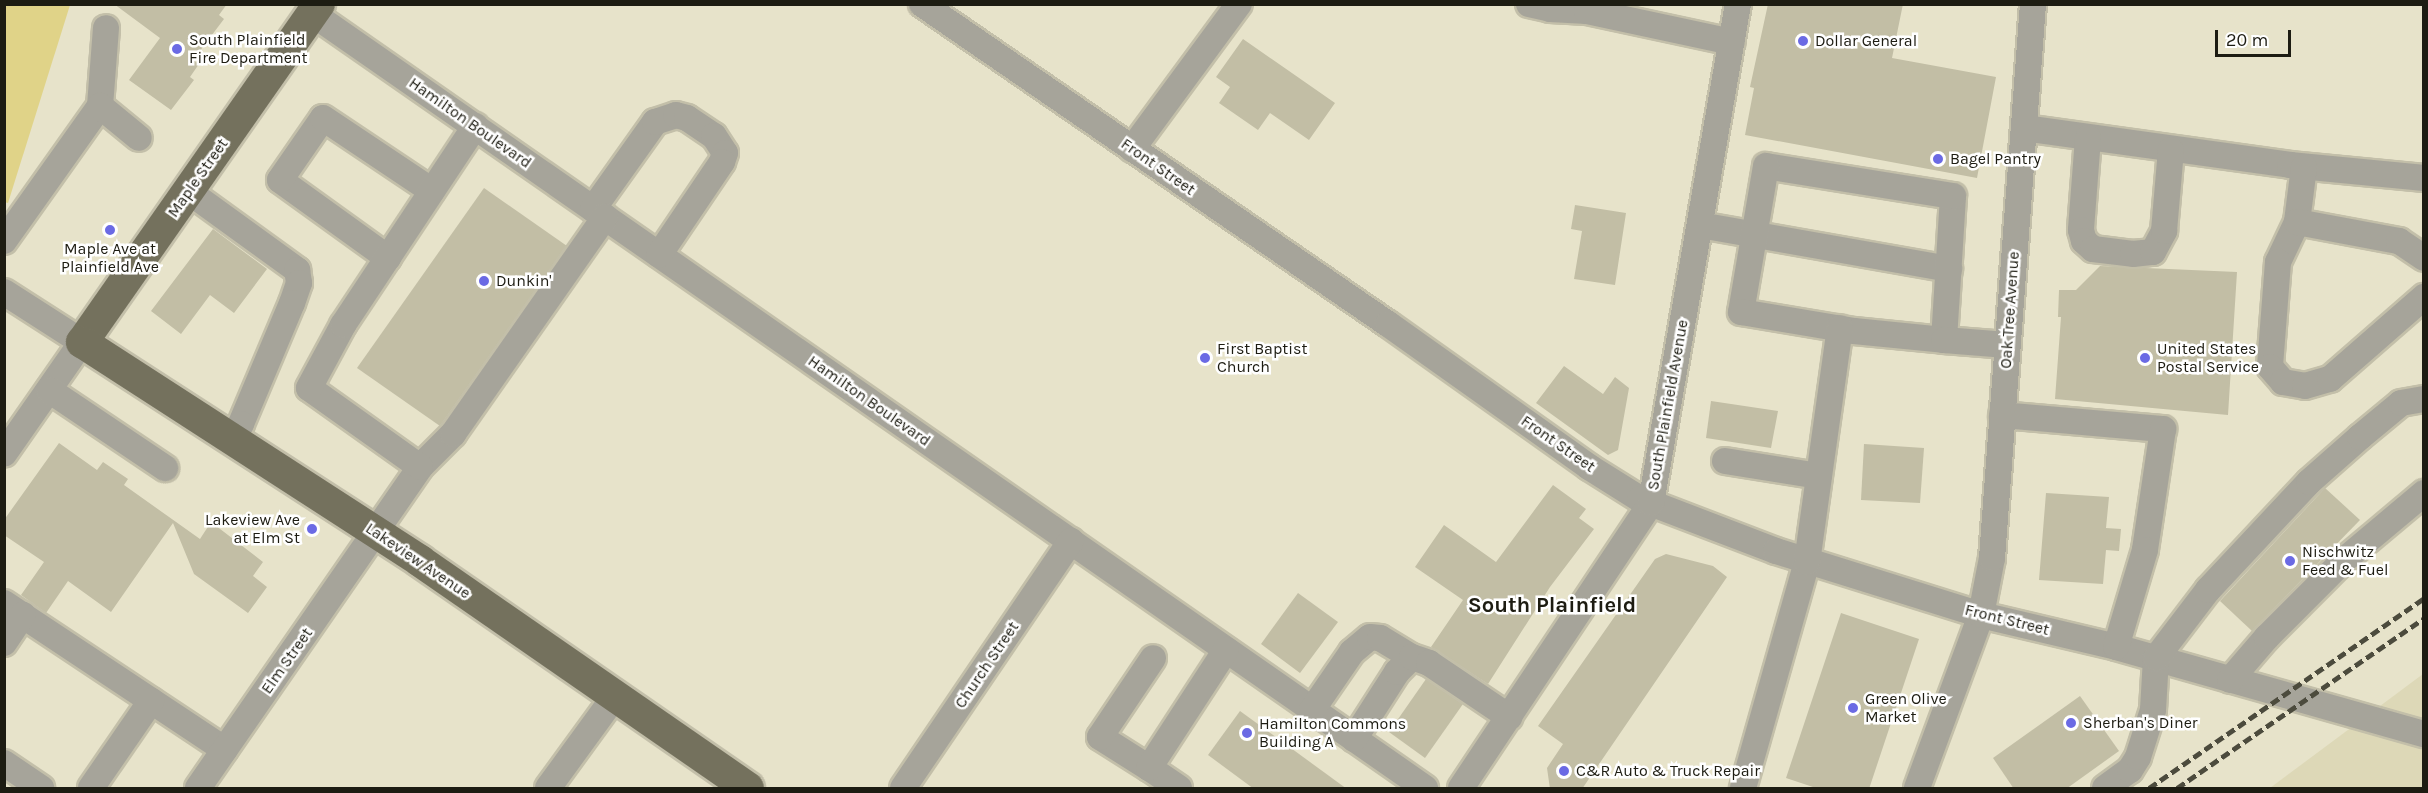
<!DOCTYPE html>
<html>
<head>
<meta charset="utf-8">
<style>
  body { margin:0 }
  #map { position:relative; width:2428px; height:793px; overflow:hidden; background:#e7e3ca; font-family:Karla,sans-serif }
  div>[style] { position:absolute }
  .built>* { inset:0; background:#ddd8b7 }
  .green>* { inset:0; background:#e0d388 }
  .building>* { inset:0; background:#c2bea5 }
  .roads { filter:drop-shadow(2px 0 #c3bfa9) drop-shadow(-2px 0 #c3bfa9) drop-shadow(0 2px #c3bfa9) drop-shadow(0 -2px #c3bfa9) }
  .minor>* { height:26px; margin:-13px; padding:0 13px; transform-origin:13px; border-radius:13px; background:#a6a49a }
  .major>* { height:32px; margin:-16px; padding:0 16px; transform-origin:16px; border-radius:16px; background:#74715d }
  .rail>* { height:4.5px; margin-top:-2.25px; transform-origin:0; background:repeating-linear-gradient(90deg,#4c4b3d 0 9px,transparent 0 13.5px) }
  .dots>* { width:16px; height:16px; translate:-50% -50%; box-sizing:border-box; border:3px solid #fff; border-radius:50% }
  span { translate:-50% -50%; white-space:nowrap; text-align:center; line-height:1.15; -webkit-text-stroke:5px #fff; paint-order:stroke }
  .poi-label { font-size:16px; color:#1d1c12 }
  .left { translate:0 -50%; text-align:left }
  .right { translate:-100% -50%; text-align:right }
  .street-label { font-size:16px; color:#1d1c12 }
  .district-label { font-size:22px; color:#1d1c12; font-weight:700 }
  .frame { position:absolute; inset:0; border:6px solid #1d1c12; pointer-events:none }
  .scale { position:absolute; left:2215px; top:30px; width:76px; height:27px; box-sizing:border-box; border:3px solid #1d1c12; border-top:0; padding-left:8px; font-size:18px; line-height:21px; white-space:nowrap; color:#1d1c12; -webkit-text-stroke:4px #fff; paint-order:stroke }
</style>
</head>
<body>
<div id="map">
  <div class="built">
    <div style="clip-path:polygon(2423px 674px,2423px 788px,2270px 788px)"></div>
  </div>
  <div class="green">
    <div style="clip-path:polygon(4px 5px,70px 5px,8px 203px,4px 202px)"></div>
  </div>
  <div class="building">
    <div style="clip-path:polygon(114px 4px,227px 4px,219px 15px,224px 19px,193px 60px,199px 64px,190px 77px,194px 80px,171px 110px,129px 80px,160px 38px)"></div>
    <div style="clip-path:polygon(1768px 4px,1903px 4px,1892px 58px,1996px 77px,1977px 178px,1745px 135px,1754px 88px,1750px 87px)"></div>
    <div style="clip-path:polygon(1243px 39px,1335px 103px,1309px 140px,1270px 113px,1258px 130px,1219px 103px,1230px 87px,1216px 77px)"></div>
    <div style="clip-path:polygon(484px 188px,567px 246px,440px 426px,357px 368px)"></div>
    <div style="clip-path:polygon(1575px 205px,1626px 213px,1615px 285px,1574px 279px,1582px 231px,1571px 229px)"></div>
    <div style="clip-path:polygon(213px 229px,267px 269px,234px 313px,210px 295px,181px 334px,151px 311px)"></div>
    <div style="clip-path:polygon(2100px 266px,2237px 272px,2228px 415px,2055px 399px,2061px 317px,2058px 317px,2059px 290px,2076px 290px)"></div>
    <div style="clip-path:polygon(1564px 366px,1603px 394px,1615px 377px,1629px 388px,1618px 450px,1608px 455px,1536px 403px)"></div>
    <div style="clip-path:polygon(1711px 401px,1778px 411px,1771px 448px,1706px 438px)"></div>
    <div style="clip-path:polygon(59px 443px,97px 470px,103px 462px,128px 479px,124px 485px,200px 539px,211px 522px,263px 562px,253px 576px,267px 587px,248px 613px,194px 574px,173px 523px,111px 612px,68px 581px,46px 613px,21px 595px,44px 562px,4px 535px,4px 520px)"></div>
    <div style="clip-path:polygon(1864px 444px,1924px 448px,1920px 503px,1861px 500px)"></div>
    <div style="clip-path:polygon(1553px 485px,1586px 509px,1579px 518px,1594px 529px,1550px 587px,1488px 684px,1431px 647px,1463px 600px,1415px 567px,1444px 525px,1496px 562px)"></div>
    <div style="clip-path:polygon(2325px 488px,2360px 520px,2252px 631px,2220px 601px)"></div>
    <div style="clip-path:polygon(2046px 493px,2109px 497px,2106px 528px,2121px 529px,2119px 551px,2106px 550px,2103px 584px,2039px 580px)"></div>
    <div style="clip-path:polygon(1666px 554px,1713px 566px,1727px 577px,1582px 789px,1550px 789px,1547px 768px,1563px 744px,1538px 726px,1655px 559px)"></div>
    <div style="clip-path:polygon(1298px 593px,1338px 622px,1300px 673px,1261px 644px)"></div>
    <div style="clip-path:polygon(1841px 613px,1919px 639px,1869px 789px,1819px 789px,1786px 778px)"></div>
    <div style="clip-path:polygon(1426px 679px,1463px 704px,1425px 758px,1389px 732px)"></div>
    <div style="clip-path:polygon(2080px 696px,2119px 751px,2066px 789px,2014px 789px,1993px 758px)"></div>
    <div style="clip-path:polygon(1240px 711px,1347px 789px,1254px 789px,1208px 755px)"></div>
  </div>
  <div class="roads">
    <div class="minor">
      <div style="left:922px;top:4px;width:565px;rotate:34.48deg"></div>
      <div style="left:1388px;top:324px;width:247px;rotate:35.4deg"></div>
      <div style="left:1589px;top:467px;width:60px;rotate:32.1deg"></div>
      <div style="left:1640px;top:499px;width:146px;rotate:20.9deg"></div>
      <div style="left:1776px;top:551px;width:215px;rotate:17.3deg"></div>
      <div style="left:1981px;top:615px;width:139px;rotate:13.3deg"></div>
      <div style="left:2116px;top:647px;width:320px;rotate:15.8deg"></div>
      <div style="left:1529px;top:4px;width:22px;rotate:13deg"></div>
      <div style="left:1550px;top:9px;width:37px;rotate:3deg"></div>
      <div style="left:1587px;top:11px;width:148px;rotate:12.1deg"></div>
      <div style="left:313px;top:14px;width:1355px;rotate:34.84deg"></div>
      <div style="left:100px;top:106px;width:78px;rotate:-85.6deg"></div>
      <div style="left:2024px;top:128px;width:269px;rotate:7.9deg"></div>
      <div style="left:2290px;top:165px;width:135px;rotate:5.5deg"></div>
      <div style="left:2088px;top:138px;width:92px;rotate:94.4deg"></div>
      <div style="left:2081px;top:230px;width:11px;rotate:75deg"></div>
      <div style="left:2084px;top:241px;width:12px;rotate:42deg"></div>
      <div style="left:2093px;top:249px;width:40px;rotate:7.1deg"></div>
      <div style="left:2133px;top:254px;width:20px;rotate:-6deg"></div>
      <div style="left:2153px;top:252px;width:24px;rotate:-62deg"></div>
      <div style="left:2164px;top:231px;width:81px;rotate:-85.1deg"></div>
      <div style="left:1132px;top:149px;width:180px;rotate:-53.6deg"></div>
      <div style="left:2304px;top:167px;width:55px;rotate:97.3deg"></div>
      <div style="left:2297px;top:222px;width:44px;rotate:115.4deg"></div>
      <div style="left:2278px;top:262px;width:105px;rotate:94.4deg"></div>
      <div style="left:2270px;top:367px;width:20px;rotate:49deg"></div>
      <div style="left:2283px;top:382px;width:22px;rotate:10deg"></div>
      <div style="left:2305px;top:386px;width:26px;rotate:-16deg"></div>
      <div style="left:2330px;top:379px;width:125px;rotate:-41.1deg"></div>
      <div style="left:188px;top:191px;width:135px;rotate:35.9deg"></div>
      <div style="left:297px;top:270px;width:13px;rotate:81deg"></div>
      <div style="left:299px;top:283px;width:21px;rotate:109deg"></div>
      <div style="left:292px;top:303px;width:131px;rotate:112.9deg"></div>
      <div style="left:241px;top:424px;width:17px;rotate:121deg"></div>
      <div style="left:593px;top:209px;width:107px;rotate:-54.5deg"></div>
      <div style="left:655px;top:122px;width:22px;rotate:-18deg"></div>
      <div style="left:676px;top:115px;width:11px;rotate:15deg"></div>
      <div style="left:687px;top:118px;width:32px;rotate:34deg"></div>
      <div style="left:714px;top:136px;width:20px;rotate:57deg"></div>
      <div style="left:725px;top:153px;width:9px;rotate:108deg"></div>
      <div style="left:722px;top:162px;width:112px;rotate:124.1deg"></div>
      <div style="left:2297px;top:222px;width:104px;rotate:10.6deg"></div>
      <div style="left:2399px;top:241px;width:30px;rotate:34deg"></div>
      <div style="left:1700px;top:225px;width:253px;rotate:10deg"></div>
      <div style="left:4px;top:241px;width:166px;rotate:-54.6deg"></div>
      <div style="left:100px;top:106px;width:50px;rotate:39.4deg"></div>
      <div style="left:388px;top:258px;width:133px;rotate:-144.2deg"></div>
      <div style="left:280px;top:180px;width:75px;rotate:-55.3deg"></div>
      <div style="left:323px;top:118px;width:131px;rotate:33.8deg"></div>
      <div style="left:4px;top:292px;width:93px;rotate:32.7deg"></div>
      <div style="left:82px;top:342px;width:136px;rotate:124.9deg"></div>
      <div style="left:1944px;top:340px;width:144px;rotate:-86.4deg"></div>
      <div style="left:1953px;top:196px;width:189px;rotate:-170.9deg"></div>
      <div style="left:1766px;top:166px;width:148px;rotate:99.7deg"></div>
      <div style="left:1741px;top:312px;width:115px;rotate:9.5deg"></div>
      <div style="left:1854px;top:331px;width:90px;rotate:5.7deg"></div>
      <div style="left:1944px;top:340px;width:63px;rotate:4.5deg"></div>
      <div style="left:49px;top:390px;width:140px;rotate:33.9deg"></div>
      <div style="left:2002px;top:415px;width:162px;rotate:5deg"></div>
      <div style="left:2163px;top:429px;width:122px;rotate:98.5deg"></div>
      <div style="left:2145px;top:550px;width:101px;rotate:106.6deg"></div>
      <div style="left:1725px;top:461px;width:95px;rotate:9.1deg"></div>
      <div style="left:420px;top:467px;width:47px;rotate:-45deg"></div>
      <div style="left:453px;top:434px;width:265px;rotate:-55deg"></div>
      <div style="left:4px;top:603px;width:265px;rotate:33.6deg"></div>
      <div style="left:4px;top:643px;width:34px;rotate:-56deg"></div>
      <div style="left:2230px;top:680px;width:57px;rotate:-49.3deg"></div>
      <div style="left:2267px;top:637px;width:107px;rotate:-45deg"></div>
      <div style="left:2343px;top:561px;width:106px;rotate:-40deg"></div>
      <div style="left:1312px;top:710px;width:70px;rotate:-55.4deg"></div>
      <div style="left:1352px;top:652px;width:23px;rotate:-40deg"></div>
      <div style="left:1370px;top:637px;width:10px;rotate:6deg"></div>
      <div style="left:1380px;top:638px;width:37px;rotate:31deg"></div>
      <div style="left:1354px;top:739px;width:80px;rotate:-57.3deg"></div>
      <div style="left:1397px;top:672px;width:21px;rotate:-45deg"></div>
      <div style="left:1412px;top:657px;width:18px;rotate:19deg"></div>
      <div style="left:1429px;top:663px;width:97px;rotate:34deg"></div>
      <div style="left:4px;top:763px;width:45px;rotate:34deg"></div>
      <div style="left:1149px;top:768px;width:58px;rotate:-147.7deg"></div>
      <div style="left:1100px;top:737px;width:95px;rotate:-56.1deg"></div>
      <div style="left:91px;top:788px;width:106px;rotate:-55.4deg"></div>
      <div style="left:198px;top:788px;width:390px;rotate:-55.3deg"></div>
      <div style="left:420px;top:467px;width:136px;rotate:-144.6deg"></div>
      <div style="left:309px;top:388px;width:72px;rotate:-61.6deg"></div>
      <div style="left:343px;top:325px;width:239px;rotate:-56.4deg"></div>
      <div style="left:548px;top:788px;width:114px;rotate:-53.9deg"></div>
      <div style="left:903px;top:788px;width:299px;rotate:-55.8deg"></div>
      <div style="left:1179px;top:788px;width:36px;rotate:-146deg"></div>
      <div style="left:1149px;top:768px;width:141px;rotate:-56.9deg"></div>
      <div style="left:1461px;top:788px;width:343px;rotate:-56.3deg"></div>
      <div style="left:1651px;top:503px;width:507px;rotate:-80.11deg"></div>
      <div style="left:1743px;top:788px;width:235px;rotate:-74.2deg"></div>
      <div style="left:1807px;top:562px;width:236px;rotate:-82deg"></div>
      <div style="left:1917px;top:788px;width:184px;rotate:-69.7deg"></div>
      <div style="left:1981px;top:615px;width:58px;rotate:-79.1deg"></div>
      <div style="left:1992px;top:558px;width:556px;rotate:-85.77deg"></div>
      <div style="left:2105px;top:788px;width:31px;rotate:-36deg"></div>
      <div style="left:2130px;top:770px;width:15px;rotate:-58deg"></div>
      <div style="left:2138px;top:757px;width:49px;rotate:-72.3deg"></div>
      <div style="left:2153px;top:710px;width:52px;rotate:-86.7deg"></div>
      <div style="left:2156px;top:658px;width:86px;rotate:-52.6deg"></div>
      <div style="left:2208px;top:590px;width:148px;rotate:-46.9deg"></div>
      <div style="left:2309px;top:482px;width:68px;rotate:-41.4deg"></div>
      <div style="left:2360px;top:437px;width:53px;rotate:-39.7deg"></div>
      <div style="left:2401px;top:403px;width:23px;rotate:-10deg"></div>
    </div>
    <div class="major">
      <div style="left:319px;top:4px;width:413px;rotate:125deg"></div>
      <div style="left:82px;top:342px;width:403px;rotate:32.9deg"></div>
      <div style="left:420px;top:561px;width:399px;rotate:34.7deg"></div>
    </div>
  </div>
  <div class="rail">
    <div style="left:2149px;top:788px;width:334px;rotate:-34.6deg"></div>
    <div style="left:2177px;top:788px;width:300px;rotate:-34.5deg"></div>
  </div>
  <div class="dots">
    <div style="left:1803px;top:41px;background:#6b6ae4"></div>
    <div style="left:177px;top:49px;background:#6b6ae4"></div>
    <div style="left:1938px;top:159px;background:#6b6ae4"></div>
    <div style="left:110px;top:230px;background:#6b6ae4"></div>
    <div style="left:484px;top:281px;background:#6b6ae4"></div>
    <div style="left:1205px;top:358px;background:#6b6ae4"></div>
    <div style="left:2145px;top:358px;background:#6b6ae4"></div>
    <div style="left:312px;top:529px;background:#6b6ae4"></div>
    <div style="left:2290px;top:561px;background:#6b6ae4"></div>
    <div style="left:1853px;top:708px;background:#6b6ae4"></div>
    <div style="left:2071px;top:723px;background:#6b6ae4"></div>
    <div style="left:1247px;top:733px;background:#6b6ae4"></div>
    <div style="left:1564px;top:771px;background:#6b6ae4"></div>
  </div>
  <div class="poi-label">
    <span class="left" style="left:189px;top:49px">South Plainfield<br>Fire Department</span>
    <span class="left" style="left:1815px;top:41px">Dollar General</span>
    <span class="left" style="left:1950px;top:159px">Bagel Pantry</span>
    <span style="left:110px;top:258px">Maple Ave at<br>Plainfield Ave</span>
    <span class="left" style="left:496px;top:281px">Dunkin'</span>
    <span class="left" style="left:1217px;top:358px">First Baptist<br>Church</span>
    <span class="left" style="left:2157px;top:358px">United States<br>Postal Service</span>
    <span class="right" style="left:300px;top:529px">Lakeview Ave<br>at Elm St</span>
    <span class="left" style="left:2302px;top:561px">Nischwitz<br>Feed &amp; Fuel</span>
    <span class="left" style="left:1865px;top:708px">Green Olive<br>Market</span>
    <span class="left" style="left:2083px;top:723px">Sherban's Diner</span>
    <span class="left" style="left:1259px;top:733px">Hamilton Commons<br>Building A</span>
    <span class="left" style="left:1576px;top:771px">C&amp;R Auto &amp; Truck Repair</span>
  </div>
  <div class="street-label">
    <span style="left:470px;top:123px;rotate:35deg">Hamilton Boulevard</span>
    <span style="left:1158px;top:167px;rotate:35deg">Front Street</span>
    <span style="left:198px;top:178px;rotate:-55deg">Maple Street</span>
    <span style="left:2010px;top:310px;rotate:-86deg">Oak Tree Avenue</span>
    <span style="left:869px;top:401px;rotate:35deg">Hamilton Boulevard</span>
    <span style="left:1668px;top:405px;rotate:-80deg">South Plainfield Avenue</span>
    <span style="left:1558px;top:444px;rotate:35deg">Front Street</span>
    <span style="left:418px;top:561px;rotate:34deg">Lakeview Avenue</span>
    <span style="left:2007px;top:620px;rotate:14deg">Front Street</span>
    <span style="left:287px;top:661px;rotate:-55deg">Elm Street</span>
    <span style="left:987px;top:665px;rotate:-56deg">Church Street</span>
  </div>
  <div class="district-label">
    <span style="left:1552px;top:606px">South Plainfield</span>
  </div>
  <div class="frame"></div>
  <div class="scale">20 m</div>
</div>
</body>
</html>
